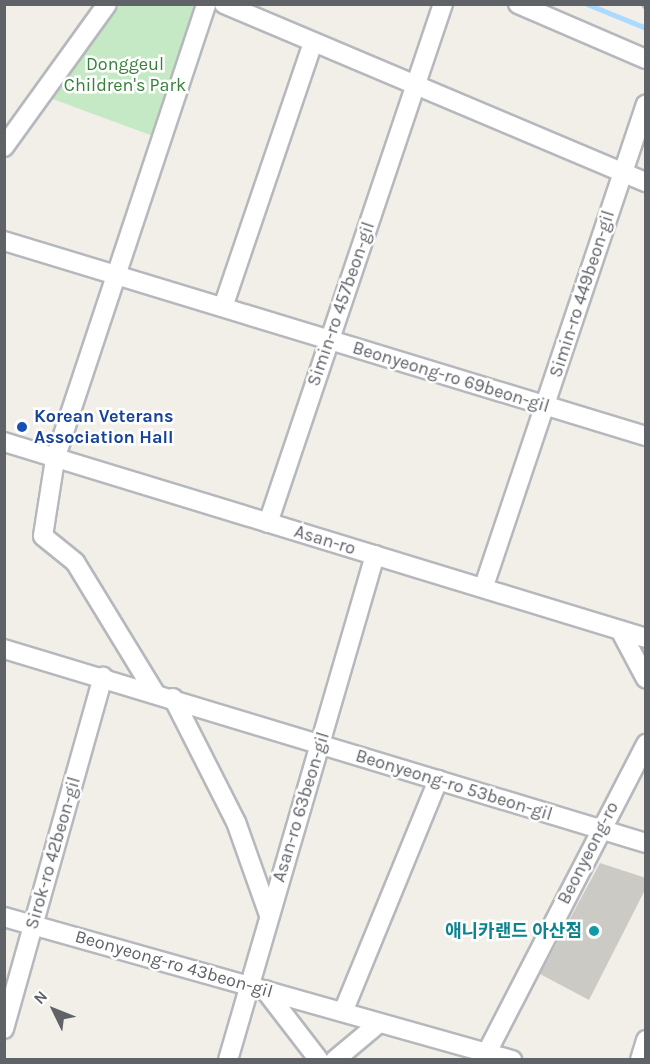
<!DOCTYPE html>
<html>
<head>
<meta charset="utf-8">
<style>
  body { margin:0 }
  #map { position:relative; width:650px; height:1064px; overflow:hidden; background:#f1efe8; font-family:Karla,"Noto Sans KR",sans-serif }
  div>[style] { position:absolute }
  .green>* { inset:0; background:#c5e8c5 }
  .stream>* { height:5px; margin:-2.5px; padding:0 2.5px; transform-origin:2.5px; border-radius:2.5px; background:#aadaff }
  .building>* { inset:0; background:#cccac5 }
  .path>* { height:3px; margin-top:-1.5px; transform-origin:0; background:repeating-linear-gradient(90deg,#9cc7a9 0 6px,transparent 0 9px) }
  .roads { filter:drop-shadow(2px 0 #b5b8bc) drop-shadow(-2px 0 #b5b8bc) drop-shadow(0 2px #b5b8bc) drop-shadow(0 -2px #b5b8bc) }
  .minor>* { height:18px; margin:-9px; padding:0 9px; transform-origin:9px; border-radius:9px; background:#fff }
  .dots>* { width:16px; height:16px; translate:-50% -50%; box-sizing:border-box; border:3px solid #fff; border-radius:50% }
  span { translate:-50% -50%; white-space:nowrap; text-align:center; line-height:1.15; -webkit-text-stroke:5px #fff; paint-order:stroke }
  .park-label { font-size:18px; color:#348238 }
  .street-label { font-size:18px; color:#5f6368 }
  .transit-label { font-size:18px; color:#164399; font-weight:700 }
  .left { translate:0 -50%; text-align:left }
  .culture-label { font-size:18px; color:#0d838f; font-weight:700 }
  .right { translate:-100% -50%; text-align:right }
  .frame { position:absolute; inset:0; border:6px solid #5f6368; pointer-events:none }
  .north { position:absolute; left:24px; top:980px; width:60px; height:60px; -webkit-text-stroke:4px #fff; paint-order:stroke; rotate:313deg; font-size:16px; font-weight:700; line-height:24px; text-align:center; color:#5f6368 }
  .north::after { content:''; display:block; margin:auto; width:21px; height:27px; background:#5f6368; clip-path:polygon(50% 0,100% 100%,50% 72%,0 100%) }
</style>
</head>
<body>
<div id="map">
  <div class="green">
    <div style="clip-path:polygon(120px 5px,192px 5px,197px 13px,153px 136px,50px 98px)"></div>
  </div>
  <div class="stream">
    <div style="left:587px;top:4px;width:64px;rotate:22.1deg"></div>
  </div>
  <div class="building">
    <div style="clip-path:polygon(600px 863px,646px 878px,646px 888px,589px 1000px,540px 974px)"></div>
  </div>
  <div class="path">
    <div style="left:620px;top:4px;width:14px"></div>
    <div style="left:642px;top:4px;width:6px;rotate:51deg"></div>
  </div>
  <div class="roads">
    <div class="minor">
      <div style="left:224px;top:4px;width:458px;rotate:22.9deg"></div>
      <div style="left:518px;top:4px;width:139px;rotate:23.3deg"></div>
      <div style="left:4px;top:147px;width:176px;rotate:-54.2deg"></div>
      <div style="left:4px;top:241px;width:671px;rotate:16.9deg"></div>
      <div style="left:223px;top:307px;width:280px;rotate:-71.2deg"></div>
      <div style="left:4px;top:442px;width:671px;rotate:16.98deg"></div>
      <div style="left:268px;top:523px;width:548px;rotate:-71.37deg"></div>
      <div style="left:484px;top:586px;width:508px;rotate:-71.42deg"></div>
      <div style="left:620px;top:630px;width:55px;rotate:62deg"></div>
      <div style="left:4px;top:649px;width:671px;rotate:16.81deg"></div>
      <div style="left:155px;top:693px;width:153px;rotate:-121.4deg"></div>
      <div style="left:75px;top:562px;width:41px;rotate:-140.9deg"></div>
      <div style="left:43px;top:536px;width:78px;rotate:-81.1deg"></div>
      <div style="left:55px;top:459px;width:479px;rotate:-71.6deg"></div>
      <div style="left:173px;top:698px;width:139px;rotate:63.1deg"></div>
      <div style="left:236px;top:822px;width:99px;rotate:70.5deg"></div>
      <div style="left:4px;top:917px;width:528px;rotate:15.72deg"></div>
      <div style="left:265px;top:990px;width:88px;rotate:52.4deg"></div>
      <div style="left:343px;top:1012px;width:251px;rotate:-67.7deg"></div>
      <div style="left:4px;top:1029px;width:366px;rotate:-74.3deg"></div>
      <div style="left:228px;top:1060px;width:526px;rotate:-73.77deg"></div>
      <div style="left:335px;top:1060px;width:57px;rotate:-40.1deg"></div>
      <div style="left:483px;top:1060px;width:356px;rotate:-62.7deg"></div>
      <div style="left:640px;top:1060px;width:21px;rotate:-73deg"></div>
    </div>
  </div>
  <div class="dots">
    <div style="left:22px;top:427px;background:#1a4fb4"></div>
    <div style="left:594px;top:931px;background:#0f9aa8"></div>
  </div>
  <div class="park-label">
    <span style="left:125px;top:75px">Donggeul<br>Children's Park</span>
  </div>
  <div class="street-label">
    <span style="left:582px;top:294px;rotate:-72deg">Simin-ro 449beon-gil</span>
    <span style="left:341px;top:304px;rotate:-71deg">Simin-ro 457beon-gil</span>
    <span style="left:451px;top:377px;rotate:17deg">Beonyeong-ro 69beon-gil</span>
    <span style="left:325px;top:540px;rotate:17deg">Asan-ro</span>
    <span style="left:454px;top:785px;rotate:17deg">Beonyeong-ro 53beon-gil</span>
    <span style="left:301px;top:807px;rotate:-73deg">Asan-ro 63beon-gil</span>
    <span style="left:53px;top:853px;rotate:-74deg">Sirok-ro 42beon-gil</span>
    <span style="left:588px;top:853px;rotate:-63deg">Beonyeong-ro</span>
    <span style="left:174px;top:964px;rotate:16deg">Beonyeong-ro 43beon-gil</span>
  </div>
  <div class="transit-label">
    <span class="left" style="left:34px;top:427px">Korean Veterans<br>Association Hall</span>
  </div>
  <div class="culture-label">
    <span class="right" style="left:582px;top:931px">애니카랜드 아산점</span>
  </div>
  <div class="frame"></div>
  <div class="north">N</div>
</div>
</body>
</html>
